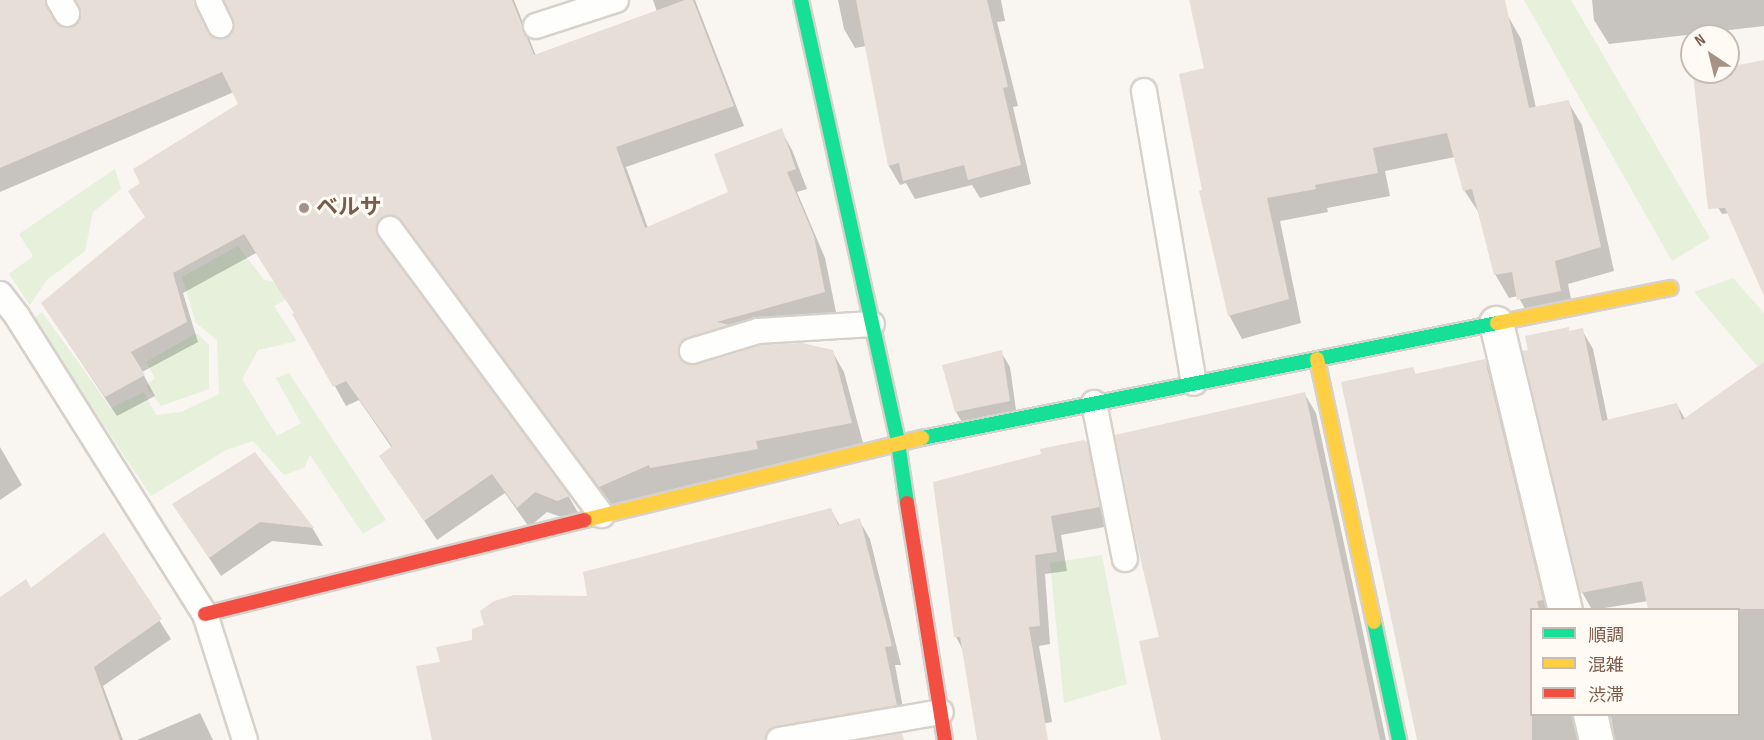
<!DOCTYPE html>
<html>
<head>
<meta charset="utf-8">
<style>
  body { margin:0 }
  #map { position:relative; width:1764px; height:740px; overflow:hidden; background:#f9f5f0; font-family:"Sofia Sans Condensed","Noto Sans JP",sans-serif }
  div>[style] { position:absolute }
  .green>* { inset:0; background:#e7f0db }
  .shadow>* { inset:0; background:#0003 }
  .building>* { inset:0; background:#e6ded7 }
  .roads { filter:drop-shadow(2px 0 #d7d1cb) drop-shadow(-2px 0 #d7d1cb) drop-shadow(0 2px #d7d1cb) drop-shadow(0 -2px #d7d1cb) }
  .lane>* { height:24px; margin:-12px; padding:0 12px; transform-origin:12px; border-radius:12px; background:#fefefd }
  .street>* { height:33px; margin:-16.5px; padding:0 16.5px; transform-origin:16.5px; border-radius:16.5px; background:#fefefd }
  .fast>* { height:14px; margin:-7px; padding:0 7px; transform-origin:7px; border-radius:7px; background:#16e098 }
  .slow>* { height:14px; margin:-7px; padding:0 7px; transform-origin:7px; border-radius:7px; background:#ffcf43 }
  .jam>* { height:14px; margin:-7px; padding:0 7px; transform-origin:7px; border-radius:7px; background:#f24e42 }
  .dots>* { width:16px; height:16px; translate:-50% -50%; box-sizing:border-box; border:3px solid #fffaf3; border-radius:50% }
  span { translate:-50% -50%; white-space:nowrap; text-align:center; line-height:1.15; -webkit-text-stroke:6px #fffaf3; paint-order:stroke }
  .poi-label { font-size:22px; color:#7a5c4d; font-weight:700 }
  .left { translate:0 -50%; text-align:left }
  .legend { position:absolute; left:1530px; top:608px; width:210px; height:108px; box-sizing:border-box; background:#fffaf3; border:2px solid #cabbb1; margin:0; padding:8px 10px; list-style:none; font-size:18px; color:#7a5c4d }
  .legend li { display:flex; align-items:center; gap:12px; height:30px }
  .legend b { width:30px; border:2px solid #cabbb1 }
  .north { position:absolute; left:1680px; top:24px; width:60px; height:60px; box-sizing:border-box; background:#fffaf3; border:2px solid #cabbb1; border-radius:50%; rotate:325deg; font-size:16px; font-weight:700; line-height:24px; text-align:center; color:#7a5c4d }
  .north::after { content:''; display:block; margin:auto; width:21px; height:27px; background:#a69286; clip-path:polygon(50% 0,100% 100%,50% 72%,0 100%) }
</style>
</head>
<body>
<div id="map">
  <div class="green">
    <div style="clip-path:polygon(1524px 0,1571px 0,1710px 238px,1672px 261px)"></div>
    <div style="clip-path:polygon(115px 169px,121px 189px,93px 212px,85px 251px,47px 280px,30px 305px,9px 274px,33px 256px,19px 234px)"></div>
    <div style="clip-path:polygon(238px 246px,264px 280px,310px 287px,274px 306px,297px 341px,258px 350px,242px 379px,277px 436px,301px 423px,276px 378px,289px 373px,386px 520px,363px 534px,310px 455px,304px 468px,284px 475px,253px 441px,226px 450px,151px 496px,33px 319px,42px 312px,111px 408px,144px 392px,156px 415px,181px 412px,219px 394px,217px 340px,196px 323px,182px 277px)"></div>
    <div style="clip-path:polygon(1733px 278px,1764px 313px,1764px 374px,1694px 292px)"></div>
    <div style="clip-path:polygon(197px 333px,209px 345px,209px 389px,161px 406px,146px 386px,155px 378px,146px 362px)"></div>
    <div style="clip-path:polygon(1102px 555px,1127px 684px,1064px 703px,1050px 563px)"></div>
  </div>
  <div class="shadow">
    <div style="clip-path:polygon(evenodd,0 0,514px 0,536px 56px,657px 12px,653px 0,695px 0,744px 126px,626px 167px,648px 228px,730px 192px,781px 130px,792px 150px,807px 189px,797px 192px,825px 258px,836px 312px,736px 340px,692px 362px,691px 366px,761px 347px,832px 351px,844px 372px,863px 443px,611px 506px,415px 240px,400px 234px,387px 244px,389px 254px,569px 497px,580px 516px,570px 520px,547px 512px,529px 527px,505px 493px,437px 540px,381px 456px,392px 448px,359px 400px,346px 406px,295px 314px,256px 253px,183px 293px,198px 342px,142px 372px,155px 396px,117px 416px,55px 323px,146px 218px,130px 192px,240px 105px,234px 92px,0 192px,0 0,72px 5px,81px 11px,80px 23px,66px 30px,55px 22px,63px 8px,72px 5px,0 0,222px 5px,231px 11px,235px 19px,233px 35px,218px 41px,211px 35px,204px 20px,213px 7px,222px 5px)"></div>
    <div style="clip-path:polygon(838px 0,1001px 0,1005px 21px,997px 22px,1018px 106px,1013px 107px,1031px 184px,980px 198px,972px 185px,915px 199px,906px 183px,900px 185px,889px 166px,866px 46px,855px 48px,844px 29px)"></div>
    <div style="clip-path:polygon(1190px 0,1492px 0,1508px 16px,1521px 39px,1536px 108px,1568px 102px,1582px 125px,1614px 271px,1568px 284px,1574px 314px,1532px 322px,1518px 296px,1509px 298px,1495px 274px,1479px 213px,1464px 190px,1455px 157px,1385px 171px,1390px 196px,1327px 208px,1328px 212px,1280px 221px,1301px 323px,1242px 339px,1229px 315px,1204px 191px,1206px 69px)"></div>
    <div style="clip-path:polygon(1592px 0,1764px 0,1764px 26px,1609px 44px,1594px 20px)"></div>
    <div style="clip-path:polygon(1764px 61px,1764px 292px,1729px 213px,1722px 214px,1707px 189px,1695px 76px,1728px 72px,1728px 69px)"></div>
    <div style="clip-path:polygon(1568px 329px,1570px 332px,1582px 330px,1593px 349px,1608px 421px,1677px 405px,1685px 419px,1764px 398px,1764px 740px,1615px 740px,1611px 717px,1598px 715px,1584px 740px,1419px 740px,1413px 369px,1416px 375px,1485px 361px,1496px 380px,1551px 610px,1532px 610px,1532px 714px,1738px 714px,1738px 610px,1649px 610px,1648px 601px,1592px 610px,1582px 592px)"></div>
    <div style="clip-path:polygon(1001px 352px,1010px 367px,1017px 417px,965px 427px,956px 412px,943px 366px)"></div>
    <div style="clip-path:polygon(1304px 393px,1316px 413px,1386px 740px,1163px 740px,1161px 638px)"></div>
    <div style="clip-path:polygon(1086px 443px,1097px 463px,1110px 526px,1061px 535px,1067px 571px,1045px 574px,1050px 644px,1039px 646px,1052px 722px,986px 734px,964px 652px,956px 637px)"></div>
    <div style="clip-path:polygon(0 447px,22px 485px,0 500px)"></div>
    <div style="clip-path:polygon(254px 454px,313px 529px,323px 546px,272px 541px,221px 576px,174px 505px)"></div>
    <div style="clip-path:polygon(831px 510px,840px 526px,859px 520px,870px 539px,901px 665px,895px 665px,906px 724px,814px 740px,434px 740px,442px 663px,473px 641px)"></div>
    <div style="clip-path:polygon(104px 534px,171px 639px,103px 686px,123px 740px,0 740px,0 598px,31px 590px)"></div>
    <div style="clip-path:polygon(200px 713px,213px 740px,137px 740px)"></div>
  </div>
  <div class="building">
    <div style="clip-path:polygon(0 0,45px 0,55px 21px,66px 28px,74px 27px,80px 21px,81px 13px,75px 0,194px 0,207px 31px,220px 39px,227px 38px,234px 27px,224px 0,512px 0,534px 55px,685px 0,693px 0,734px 106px,616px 147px,645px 228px,728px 192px,714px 154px,782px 128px,796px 169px,787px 172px,814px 236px,825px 292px,717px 322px,729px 325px,687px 338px,678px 347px,679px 356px,683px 362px,696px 365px,761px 345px,802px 343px,833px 350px,852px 423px,756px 441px,758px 449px,650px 468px,649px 465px,599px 487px,401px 221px,389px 215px,377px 223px,379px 237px,570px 496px,557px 501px,535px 492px,517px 508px,492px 474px,424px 521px,379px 456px,392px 446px,346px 381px,333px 387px,292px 314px,294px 313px,244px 234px,173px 273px,187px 322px,131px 352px,145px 375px,105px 397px,41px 303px,145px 217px,128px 191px,140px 183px,133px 169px,238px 104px,222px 72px,0 168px)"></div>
    <div style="clip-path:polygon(856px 0,987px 0,1008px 87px,1003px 88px,1021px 165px,968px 180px,964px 165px,903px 181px,899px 163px,888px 166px)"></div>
    <div style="clip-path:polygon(1189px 0,1505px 0,1529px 108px,1569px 100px,1601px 247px,1555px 261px,1561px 291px,1517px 300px,1512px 272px,1494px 275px,1472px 189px,1463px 191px,1447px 133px,1373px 148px,1378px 173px,1315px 185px,1316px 189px,1267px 198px,1289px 299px,1228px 316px,1199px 191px,1202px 190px,1179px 74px,1204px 68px)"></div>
    <div style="clip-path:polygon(1764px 60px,1764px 296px,1725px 208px,1708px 209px,1693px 74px,1728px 72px,1728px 67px)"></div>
    <div style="clip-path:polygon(1569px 327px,1569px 331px,1583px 328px,1602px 421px,1677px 403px,1682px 420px,1764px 362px,1764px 609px,1648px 609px,1642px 581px,1580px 593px,1522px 351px,1528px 350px,1525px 336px)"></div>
    <div style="clip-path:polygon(1002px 350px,1010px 401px,955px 412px,942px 365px)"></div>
    <div style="clip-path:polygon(1485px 359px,1543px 600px,1537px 601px,1539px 609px,1532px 609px,1532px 740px,1417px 740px,1341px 382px,1413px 367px,1415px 374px)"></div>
    <div style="clip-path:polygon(1305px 392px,1380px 740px,1161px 740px,1139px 641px,1159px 637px,1136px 540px,1115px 435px)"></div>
    <div style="clip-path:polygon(1084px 440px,1087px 442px,1100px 507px,1051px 516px,1057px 552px,1035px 555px,1040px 626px,1029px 627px,1048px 740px,977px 740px,960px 637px,954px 637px,933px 482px,1041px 454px,1040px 449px)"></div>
    <div style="clip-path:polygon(255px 452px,314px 528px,260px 522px,209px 558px,172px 504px)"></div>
    <div style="clip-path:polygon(831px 508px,838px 525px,860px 518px,892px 646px,885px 647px,897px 705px,777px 726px,769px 729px,765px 740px,432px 740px,416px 666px,440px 662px,436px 647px,472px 640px,472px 629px,484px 625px,480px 611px,494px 601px,514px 595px,587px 596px,583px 572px)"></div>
    <div style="clip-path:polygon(104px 532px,162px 619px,94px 667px,120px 740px,0 740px,0 597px,26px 579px,31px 588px)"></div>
    <div style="clip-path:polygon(902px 733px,904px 740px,863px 740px)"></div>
  </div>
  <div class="roads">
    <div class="lane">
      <div style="left:59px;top:0;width:16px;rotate:60deg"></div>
      <div style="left:208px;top:0;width:28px;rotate:64deg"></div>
      <div style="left:536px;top:26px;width:84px;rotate:-18deg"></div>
      <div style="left:1144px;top:91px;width:296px;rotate:80.3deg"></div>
      <div style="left:390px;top:229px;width:356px;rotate:53.5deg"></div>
      <div style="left:0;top:294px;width:28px;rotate:52deg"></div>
      <div style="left:17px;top:316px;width:352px;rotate:57.8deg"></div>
      <div style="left:205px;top:614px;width:132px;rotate:72.4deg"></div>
      <div style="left:692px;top:351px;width:69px;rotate:-16.9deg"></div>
      <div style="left:758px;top:331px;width:114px;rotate:-3.5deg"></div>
      <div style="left:1094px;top:403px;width:159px;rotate:78.8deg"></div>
      <div style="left:779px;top:740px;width:164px;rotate:-9.8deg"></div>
    </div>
    <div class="street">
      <div style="left:1496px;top:323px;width:295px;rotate:76.5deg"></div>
      <div style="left:1590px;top:714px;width:27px;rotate:77deg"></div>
    </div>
    <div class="fast">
      <div style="left:801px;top:0;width:453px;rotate:77.6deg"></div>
      <div style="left:898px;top:443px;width:61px;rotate:81.5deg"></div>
      <div style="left:922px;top:438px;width:586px;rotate:-11.31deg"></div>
      <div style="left:1374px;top:622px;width:121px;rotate:78deg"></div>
    </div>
    <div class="slow">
      <div style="left:1497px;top:323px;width:177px;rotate:-11.4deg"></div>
      <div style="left:1317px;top:359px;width:269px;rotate:77.8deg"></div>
      <div style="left:585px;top:520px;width:347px;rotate:-13.7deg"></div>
    </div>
    <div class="jam">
      <div style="left:907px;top:503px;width:240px;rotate:80.9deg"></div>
      <div style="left:205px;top:614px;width:391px;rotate:-13.9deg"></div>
    </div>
  </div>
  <div class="dots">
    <div style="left:304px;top:208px;background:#a69286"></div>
  </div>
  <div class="poi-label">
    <span class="left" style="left:316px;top:208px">ベルサ</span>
  </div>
  <ul class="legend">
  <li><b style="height:8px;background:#16e098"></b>順調</li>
  <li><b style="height:8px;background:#ffcf43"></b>混雑</li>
  <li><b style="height:8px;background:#f24e42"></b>渋滞</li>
  </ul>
  <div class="north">N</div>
</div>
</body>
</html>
